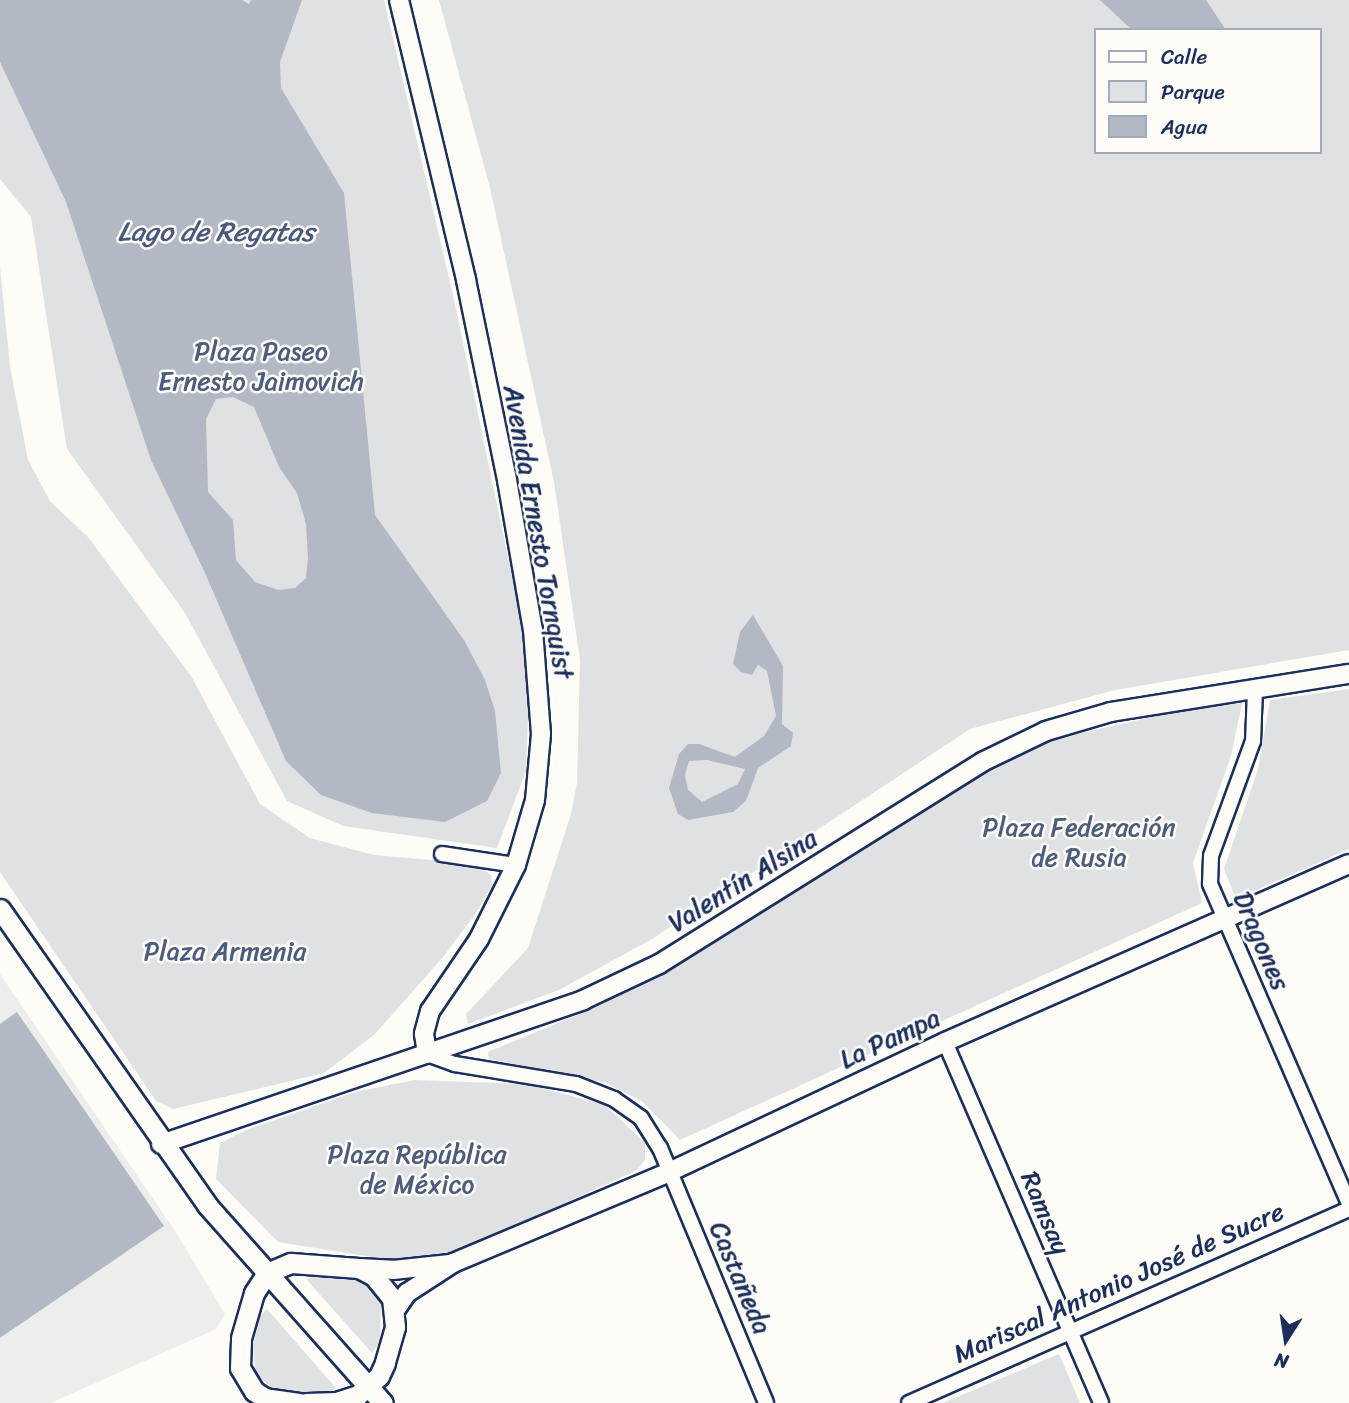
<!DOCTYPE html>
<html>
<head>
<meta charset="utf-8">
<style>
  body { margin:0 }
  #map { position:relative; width:1349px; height:1403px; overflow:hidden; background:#fdfcf7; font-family:Sriracha,sans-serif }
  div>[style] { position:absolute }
  .built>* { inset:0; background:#edeeec }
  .green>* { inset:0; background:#e0e1e3 }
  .water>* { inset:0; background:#b3b8c5 }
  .roads { filter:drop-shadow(2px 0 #1b2f5e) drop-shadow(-2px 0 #1b2f5e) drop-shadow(0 2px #1b2f5e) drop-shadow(0 -2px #1b2f5e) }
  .minor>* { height:14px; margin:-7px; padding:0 7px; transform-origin:7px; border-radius:7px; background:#fdfcf7 }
  .tertiary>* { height:18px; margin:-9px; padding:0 9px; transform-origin:9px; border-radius:9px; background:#fdfcf7 }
  .secondary>* { height:19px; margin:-9.5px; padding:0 9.5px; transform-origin:9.5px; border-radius:9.5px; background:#fdfcf7 }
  span { translate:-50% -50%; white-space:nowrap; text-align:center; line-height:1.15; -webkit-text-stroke:5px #fdfcf7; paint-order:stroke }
  .park-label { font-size:26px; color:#4c5c7f }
  .street-label { font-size:26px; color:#1b2f5e }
  .water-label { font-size:28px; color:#49587d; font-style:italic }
  .legend { position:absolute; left:1094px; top:28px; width:228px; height:126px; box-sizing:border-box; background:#fdfcf7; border:2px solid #a3aaba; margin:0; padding:9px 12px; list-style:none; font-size:21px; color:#1b2f5e }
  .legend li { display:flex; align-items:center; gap:14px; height:35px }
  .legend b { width:35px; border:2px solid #a3aaba }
  .north { position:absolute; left:1251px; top:1305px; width:70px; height:70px; -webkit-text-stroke:5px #fdfcf7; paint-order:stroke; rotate:192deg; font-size:19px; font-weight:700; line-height:28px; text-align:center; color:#1b2f5e }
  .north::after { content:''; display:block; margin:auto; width:24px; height:32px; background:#1b2f5e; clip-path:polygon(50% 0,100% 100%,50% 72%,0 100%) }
</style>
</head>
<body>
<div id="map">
  <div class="built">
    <div style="clip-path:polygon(0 974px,177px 1234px,225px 1314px,216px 1329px,51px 1403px,0 1403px)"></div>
  </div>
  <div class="green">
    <div style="clip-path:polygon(0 0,384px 0,453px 295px,521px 619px,529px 693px,526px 771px,497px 848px,343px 826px,287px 801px,185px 613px,67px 449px,31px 217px,0 179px)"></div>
    <div style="clip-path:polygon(evenodd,439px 0,1349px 0,1349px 650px,1115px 690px,970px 729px,652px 939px,559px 990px,468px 1024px,466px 1014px,528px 948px,571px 814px,577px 783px,580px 660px,554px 482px,490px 188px,439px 0,1095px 30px,1319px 30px,1319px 152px,1095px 152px,1095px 30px)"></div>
    <div style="clip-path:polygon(0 267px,10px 367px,28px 460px,50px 501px,88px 537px,191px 676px,260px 804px,310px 838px,374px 855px,476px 864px,491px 875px,492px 886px,474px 916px,443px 957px,375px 1034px,324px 1073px,173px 1109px,156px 1101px,0 872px)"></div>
    <div style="clip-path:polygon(1349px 689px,1349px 849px,1236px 899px,1224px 869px,1258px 769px,1270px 700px)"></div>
    <div style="clip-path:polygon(1242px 703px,1231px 756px,1193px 863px,1202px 903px,680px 1140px,643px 1102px,606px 1083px,489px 1059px,488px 1052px,603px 1004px,992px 769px,1047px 741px,1174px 712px)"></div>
    <div style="clip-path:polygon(415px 1080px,526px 1084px,605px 1105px,645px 1143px,645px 1160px,637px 1170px,447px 1257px,410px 1263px,278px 1242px,216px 1179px,220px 1143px,246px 1130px,355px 1092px)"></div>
    <div style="clip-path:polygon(326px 1273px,351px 1275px,368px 1284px,381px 1301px,380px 1342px,372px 1353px,306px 1279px)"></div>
    <div style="clip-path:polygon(267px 1309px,336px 1388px,328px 1393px,279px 1393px,256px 1375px,253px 1346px,260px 1316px)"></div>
    <div style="clip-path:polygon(1059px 1354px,1080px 1403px,943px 1403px)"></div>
  </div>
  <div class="water">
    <div style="clip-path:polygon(evenodd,0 0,242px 0,249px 4px,251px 0,302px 0,280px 62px,281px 88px,344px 193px,375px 515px,464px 640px,485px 680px,495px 711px,501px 773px,487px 801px,445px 822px,372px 813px,321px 795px,286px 761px,205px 573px,151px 460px,66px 202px,0 62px,0 0,233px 397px,254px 407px,279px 467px,297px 493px,306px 524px,308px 558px,306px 578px,295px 588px,278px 590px,255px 582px,236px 560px,233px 520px,208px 492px,206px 419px,216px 399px,233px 397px)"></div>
    <div style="clip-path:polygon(1100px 0,1206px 0,1226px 30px,1132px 30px)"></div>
    <div style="clip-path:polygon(evenodd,753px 615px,783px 666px,782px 724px,793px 733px,791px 746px,758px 768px,746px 801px,733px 812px,688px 820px,678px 814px,669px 788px,679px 754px,688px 744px,699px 744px,735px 757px,764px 736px,776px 716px,767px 671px,758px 665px,752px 675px,741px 672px,733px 664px,740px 632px,753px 615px,707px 760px,745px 769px,738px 784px,702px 802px,688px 790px,685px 775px,689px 761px,707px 760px)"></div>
    <div style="clip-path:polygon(17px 1012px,164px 1226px,0 1338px,0 1024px)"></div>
  </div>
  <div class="roads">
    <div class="minor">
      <div style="left:1255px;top:690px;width:51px;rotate:92.2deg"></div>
      <div style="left:1253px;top:741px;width:122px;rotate:110.1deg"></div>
      <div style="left:1211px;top:856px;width:28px;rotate:92deg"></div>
      <div style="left:1210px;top:884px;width:348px;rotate:66.5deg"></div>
      <div style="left:442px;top:854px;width:75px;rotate:8.5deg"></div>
      <div style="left:945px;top:1042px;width:393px;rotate:66.6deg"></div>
      <div style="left:427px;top:1054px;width:30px;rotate:20deg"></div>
      <div style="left:455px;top:1064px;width:123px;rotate:9.4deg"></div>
      <div style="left:576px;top:1084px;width:41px;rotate:21.5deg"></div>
      <div style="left:614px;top:1099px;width:33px;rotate:35deg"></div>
      <div style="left:641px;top:1118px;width:36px;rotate:58deg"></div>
      <div style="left:660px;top:1148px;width:276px;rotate:67.4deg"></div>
      <div style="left:909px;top:1403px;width:481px;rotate:-23.8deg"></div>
    </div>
    <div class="tertiary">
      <div style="left:399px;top:0;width:288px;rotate:76.5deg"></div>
      <div style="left:466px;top:280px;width:204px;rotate:78.4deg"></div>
      <div style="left:507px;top:480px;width:152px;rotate:80.2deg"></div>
      <div style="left:533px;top:630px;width:104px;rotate:85.6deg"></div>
      <div style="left:541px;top:734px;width:66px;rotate:95.2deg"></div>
      <div style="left:535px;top:800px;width:68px;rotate:106.3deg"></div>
      <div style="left:516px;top:865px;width:83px;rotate:116.6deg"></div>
      <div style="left:479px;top:939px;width:87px;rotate:124.2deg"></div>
      <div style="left:430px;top:1011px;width:24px;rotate:105deg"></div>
      <div style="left:424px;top:1034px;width:20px;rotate:81deg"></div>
      <div style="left:161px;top:1144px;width:446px;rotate:-18.8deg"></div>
      <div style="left:583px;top:1000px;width:84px;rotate:-25.3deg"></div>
      <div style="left:659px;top:964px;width:381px;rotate:-32deg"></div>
      <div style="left:982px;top:762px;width:71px;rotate:-25.8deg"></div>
      <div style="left:1046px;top:731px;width:68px;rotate:-16.3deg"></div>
      <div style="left:1111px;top:712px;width:241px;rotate:-9.1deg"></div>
      <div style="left:359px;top:1268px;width:34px;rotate:3deg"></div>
      <div style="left:393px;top:1270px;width:57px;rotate:-6deg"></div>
      <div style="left:394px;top:1312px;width:23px;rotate:-56deg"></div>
      <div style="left:407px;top:1293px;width:55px;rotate:-33.1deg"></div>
      <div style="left:453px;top:1263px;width:234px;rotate:-22.8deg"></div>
      <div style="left:669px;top:1172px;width:305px;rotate:-25.2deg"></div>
      <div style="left:945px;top:1042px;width:441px;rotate:-23.8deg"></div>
    </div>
    <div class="secondary">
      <div style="left:0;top:909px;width:361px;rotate:55deg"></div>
      <div style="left:207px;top:1205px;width:265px;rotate:48.4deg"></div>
      <div style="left:299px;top:1403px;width:34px;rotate:-172deg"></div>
      <div style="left:265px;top:1398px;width:13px;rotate:-148deg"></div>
      <div style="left:254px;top:1391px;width:27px;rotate:-121deg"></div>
      <div style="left:240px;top:1368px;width:30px;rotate:-88deg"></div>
      <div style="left:241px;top:1338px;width:47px;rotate:-73.9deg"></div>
      <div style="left:254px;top:1293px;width:24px;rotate:-57deg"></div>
      <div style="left:267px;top:1273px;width:26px;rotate:-23deg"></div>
      <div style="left:291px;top:1263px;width:68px;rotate:4.2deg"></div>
      <div style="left:359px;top:1268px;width:17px;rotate:28deg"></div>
      <div style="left:374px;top:1276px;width:28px;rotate:51deg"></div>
      <div style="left:392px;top:1298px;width:29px;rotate:84deg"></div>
      <div style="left:395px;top:1327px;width:37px;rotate:106deg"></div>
      <div style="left:385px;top:1363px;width:14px;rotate:115deg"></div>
      <div style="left:379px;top:1376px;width:28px;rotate:138deg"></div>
      <div style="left:358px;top:1395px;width:23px;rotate:162deg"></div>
      <div style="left:336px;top:1402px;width:30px;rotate:178deg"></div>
    </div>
  </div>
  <div class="park-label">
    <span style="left:261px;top:367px">Plaza Paseo<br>Ernesto Jaimovich</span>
    <span style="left:1079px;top:843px">Plaza Federación<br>de Rusia</span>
    <span style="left:225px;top:952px">Plaza Armenia</span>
    <span style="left:417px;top:1170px">Plaza República<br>de México</span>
  </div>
  <div class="street-label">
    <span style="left:538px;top:532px;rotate:80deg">Avenida Ernesto Tornquist</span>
    <span style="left:743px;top:881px;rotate:-32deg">Valentín Alsina</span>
    <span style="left:1261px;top:941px;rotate:67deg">Dragones</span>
    <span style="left:890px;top:1039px;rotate:-25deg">La Pampa</span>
    <span style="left:1045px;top:1213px;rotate:67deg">Ramsay</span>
    <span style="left:740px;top:1278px;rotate:67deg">Castañeda</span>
    <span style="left:1119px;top:1283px;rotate:-24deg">Mariscal Antonio José de Sucre</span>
  </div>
  <div class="water-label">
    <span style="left:216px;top:232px">Lago de Regatas</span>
  </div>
  <ul class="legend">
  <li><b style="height:9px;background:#fdfcf7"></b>Calle</li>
  <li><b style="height:19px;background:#e0e1e3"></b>Parque</li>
  <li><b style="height:19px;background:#b3b8c5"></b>Agua</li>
  </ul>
  <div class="north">N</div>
</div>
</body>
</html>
